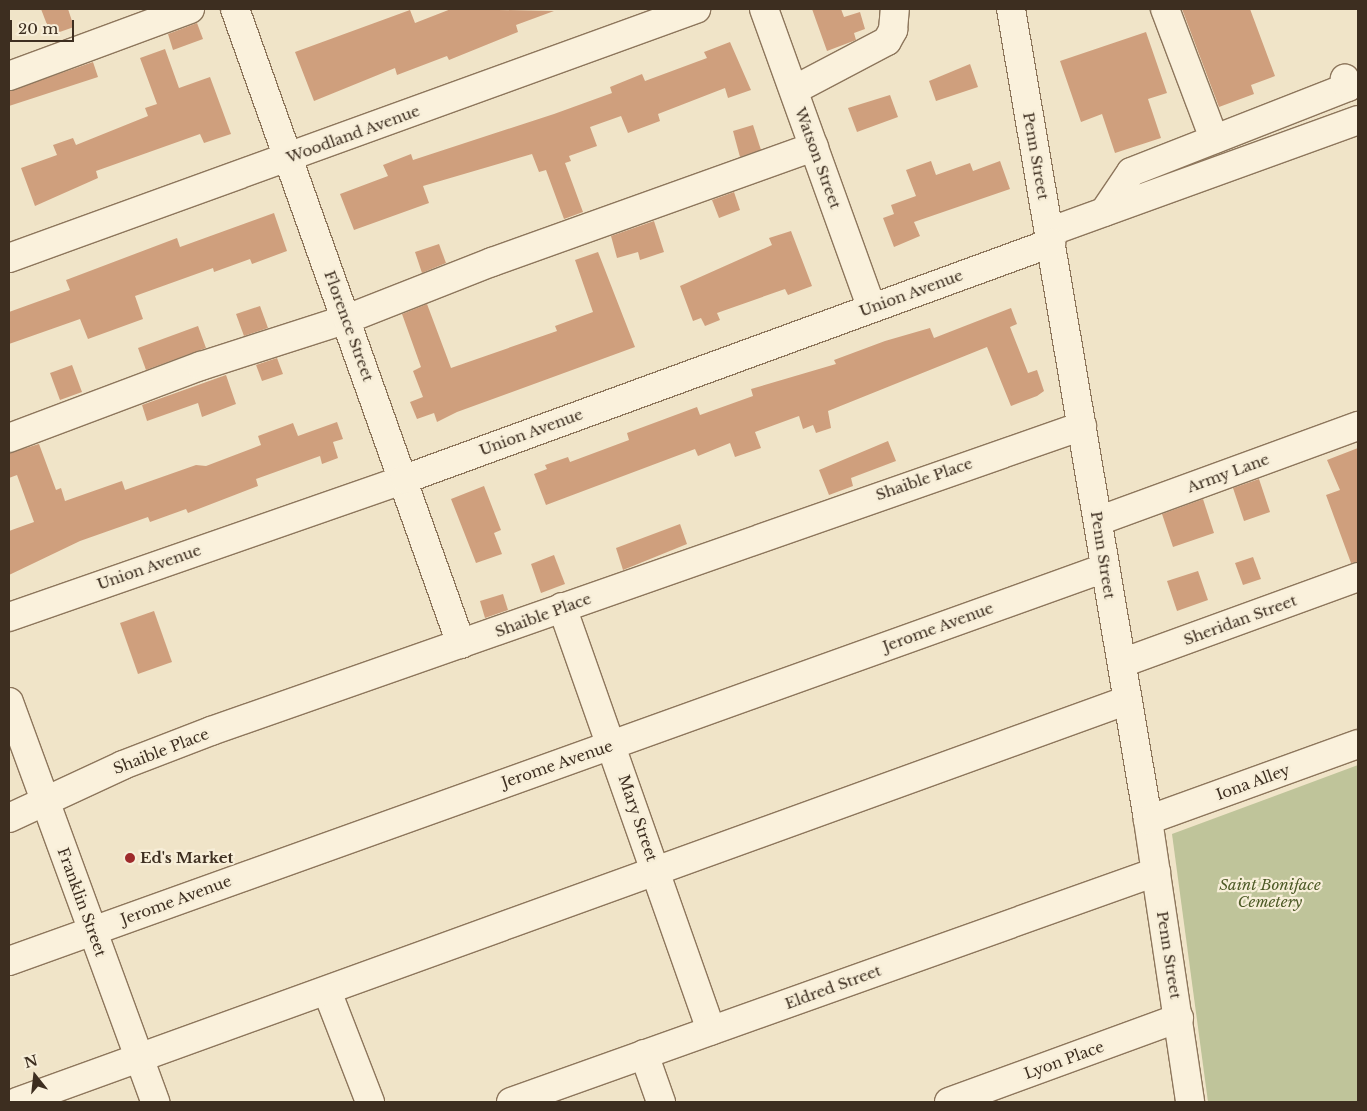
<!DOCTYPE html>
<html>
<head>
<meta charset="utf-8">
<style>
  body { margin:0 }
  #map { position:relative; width:1367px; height:1111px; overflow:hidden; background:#f0e4c8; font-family:"Libre Baskerville",serif }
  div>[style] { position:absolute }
  .cemetery>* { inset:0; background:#bfc49a }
  .building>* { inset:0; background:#cf9f7d }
  .roads { filter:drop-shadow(1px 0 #8d765c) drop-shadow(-1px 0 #8d765c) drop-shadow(0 1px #8d765c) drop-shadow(0 -1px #8d765c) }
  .minor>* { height:28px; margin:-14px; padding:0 14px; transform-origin:14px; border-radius:14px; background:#faf1dc }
  .dots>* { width:14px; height:14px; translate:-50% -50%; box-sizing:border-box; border:2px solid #f7eed8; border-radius:50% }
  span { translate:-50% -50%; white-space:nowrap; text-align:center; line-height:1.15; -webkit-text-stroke:4.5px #f7eed8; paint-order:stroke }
  .street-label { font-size:15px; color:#3d2e20 }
  .poi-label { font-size:15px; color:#3d2e20; font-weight:700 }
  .left { translate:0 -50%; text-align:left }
  .park-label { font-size:15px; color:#4d5a26; font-style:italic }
  .frame { position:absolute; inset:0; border:10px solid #3d2e20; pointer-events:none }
  .north { position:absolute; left:10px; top:1051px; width:50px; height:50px; -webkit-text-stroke:4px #f7eed8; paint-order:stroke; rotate:344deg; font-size:14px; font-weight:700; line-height:20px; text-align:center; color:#3d2e20 }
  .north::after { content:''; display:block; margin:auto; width:18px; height:22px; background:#3d2e20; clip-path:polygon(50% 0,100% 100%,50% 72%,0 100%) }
  .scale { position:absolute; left:10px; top:20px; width:64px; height:22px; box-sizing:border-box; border:2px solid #3d2e20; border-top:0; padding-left:6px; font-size:15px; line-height:18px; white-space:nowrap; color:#3d2e20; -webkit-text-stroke:4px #f7eed8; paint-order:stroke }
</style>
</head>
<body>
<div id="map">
  <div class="cemetery">
    <div style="clip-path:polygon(1358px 765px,1358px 1102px,1208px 1102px,1172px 834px)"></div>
  </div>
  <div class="building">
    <div style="clip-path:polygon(41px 9px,68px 9px,74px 27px,51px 35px)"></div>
    <div style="clip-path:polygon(451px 9px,554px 11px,516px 25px,518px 32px,449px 60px,447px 56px,397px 75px,395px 68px,314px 101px,295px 52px,410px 10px,415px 23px)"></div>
    <div style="clip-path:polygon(812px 9px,841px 9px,844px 17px,860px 12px,865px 29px,854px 33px,856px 40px,827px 51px)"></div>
    <div style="clip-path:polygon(1182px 9px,1250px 9px,1275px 76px,1251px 85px,1254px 94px,1219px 107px)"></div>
    <div style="clip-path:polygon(197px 23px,203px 39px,173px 50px,168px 34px)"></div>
    <div style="clip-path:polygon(1146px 32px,1167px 93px,1148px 99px,1161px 138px,1115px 153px,1102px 114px,1081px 122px,1060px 61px)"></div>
    <div style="clip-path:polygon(730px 42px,751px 90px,728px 98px,725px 88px,658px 114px,660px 121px,628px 133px,621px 116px,590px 127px,597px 146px,569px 156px,571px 161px,565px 163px,583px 212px,564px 219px,546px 170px,539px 172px,532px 154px,423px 186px,429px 203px,354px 230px,340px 194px,388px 176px,383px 165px,411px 154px,413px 160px,554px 114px,612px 93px,610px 87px,642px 74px,645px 81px,707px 58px,704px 52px)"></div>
    <div style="clip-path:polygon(165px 49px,179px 88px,210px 77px,231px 134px,204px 143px,200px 134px,96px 171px,98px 178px,35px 206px,21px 168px,57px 155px,53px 145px,73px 138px,76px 145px,148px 116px,145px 108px,157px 104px,140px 58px)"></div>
    <div style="clip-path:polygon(93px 62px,98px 77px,9px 106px,9px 91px)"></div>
    <div style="clip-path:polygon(970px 64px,978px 87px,936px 101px,929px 81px)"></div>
    <div style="clip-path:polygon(890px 95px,898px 117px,857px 132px,848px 108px)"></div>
    <div style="clip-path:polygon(753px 125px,761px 150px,740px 157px,733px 131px)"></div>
    <div style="clip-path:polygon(931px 161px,936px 175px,970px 163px,973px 171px,1000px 161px,1010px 189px,914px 222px,920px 236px,894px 247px,883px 218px,894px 214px,891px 205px,916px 196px,906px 170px)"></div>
    <div style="clip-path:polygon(734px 192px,740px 210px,719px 218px,712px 200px)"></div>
    <div style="clip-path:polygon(274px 213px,287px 251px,252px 264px,250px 259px,214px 272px,213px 268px,135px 296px,143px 319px,88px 339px,80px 319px,9px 344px,9px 312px,70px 290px,66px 280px,177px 238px,180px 247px)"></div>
    <div style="clip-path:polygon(654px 221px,664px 252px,640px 260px,638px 252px,617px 258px,611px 236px)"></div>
    <div style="clip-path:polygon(791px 231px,812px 286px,788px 295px,785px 289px,717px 313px,720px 320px,705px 326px,701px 318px,693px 321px,680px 286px,772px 245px,769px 238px)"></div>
    <div style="clip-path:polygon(439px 244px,446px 263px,422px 273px,415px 252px)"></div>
    <div style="clip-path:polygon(598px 252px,635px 347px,457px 412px,437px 422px,434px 413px,417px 419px,410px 402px,423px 397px,413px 371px,421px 367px,402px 314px,427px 304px,451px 368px,557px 331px,555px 326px,593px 312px,575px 260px)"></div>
    <div style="clip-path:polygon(260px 306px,268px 328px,244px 336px,236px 314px)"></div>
    <div style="clip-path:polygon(1011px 308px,1017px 324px,1010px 327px,1028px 373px,1037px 370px,1044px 391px,1037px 396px,1011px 406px,987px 347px,828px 411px,831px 428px,816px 433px,813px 425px,803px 429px,799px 416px,755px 432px,761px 448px,735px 457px,730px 443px,698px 456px,695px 449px,546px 505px,534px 474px,547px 469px,545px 465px,568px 457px,570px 462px,629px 440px,627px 433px,697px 407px,700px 415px,753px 396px,751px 389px,836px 364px,834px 360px,885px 341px,930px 328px,934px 338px)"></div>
    <div style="clip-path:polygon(198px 326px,206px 348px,146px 370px,138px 348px)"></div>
    <div style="clip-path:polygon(277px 358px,283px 374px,262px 381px,256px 365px)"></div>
    <div style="clip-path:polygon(72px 365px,82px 392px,60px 400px,50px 373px)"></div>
    <div style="clip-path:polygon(226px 375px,236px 404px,202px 417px,198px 403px,147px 421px,142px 405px)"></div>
    <div style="clip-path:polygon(337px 422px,343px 439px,333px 442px,338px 458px,322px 464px,320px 456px,256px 479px,258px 486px,188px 513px,186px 509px,150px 522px,148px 517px,80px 541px,9px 575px,9px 531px,34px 522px,17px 475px,9px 478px,9px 453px,39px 444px,56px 490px,61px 488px,65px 501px,122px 481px,125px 490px,196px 465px,206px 466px,261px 445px,258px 436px,293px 423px,298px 436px)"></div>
    <div style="clip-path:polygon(888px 441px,896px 461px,851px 478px,853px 486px,829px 495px,819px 470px)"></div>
    <div style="clip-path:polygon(1358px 448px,1358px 562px,1351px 563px,1326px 495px,1340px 490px,1327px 460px)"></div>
    <div style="clip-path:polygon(1259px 479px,1270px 512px,1244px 521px,1233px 488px)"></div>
    <div style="clip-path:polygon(484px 486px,501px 530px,494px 533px,502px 554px,476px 563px,451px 499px)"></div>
    <div style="clip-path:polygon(1203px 499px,1214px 533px,1173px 547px,1162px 514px)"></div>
    <div style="clip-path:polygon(680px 524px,687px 544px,623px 570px,616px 548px)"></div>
    <div style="clip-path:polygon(554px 555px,565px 584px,541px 593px,531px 564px)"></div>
    <div style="clip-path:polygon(1253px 557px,1261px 579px,1243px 585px,1235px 563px)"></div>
    <div style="clip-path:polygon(1198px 571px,1208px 600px,1177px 611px,1167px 581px)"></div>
    <div style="clip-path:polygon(503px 594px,508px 610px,485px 618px,480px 601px)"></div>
    <div style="clip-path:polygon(154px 611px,172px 662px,138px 674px,120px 623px)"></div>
  </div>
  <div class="roads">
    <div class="minor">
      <div style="left:235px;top:9px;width:674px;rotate:70.41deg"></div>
      <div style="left:764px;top:9px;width:317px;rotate:70.2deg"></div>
      <div style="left:1011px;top:9px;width:822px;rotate:80.41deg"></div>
      <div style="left:1148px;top:820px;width:285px;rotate:81.5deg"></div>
      <div style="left:1165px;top:9px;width:139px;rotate:69.3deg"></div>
      <div style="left:9px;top:76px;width:193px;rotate:-20.3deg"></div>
      <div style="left:794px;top:90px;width:105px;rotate:-27.8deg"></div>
      <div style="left:887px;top:41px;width:13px;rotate:-61deg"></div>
      <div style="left:893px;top:30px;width:21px;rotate:-85deg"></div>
      <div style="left:1104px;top:212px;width:48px;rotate:-56deg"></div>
      <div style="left:1131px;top:172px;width:233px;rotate:-21.4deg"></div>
      <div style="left:1348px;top:87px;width:9px;rotate:-111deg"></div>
      <div style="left:1049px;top:232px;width:329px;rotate:-19.9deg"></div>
      <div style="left:9px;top:258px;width:731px;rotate:-19.92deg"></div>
      <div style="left:9px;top:438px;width:205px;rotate:-20.6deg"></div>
      <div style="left:201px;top:366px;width:153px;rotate:-17.8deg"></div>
      <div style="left:347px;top:319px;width:156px;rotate:-21.5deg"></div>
      <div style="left:492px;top:262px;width:342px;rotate:-19.7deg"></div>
      <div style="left:1098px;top:521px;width:277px;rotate:-20.1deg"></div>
      <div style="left:562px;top:607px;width:449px;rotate:70.6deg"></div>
      <div style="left:9px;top:617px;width:419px;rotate:-19.2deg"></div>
      <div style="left:405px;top:479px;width:688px;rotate:-20.07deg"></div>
      <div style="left:1122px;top:663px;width:251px;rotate:-20deg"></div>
      <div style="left:9px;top:702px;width:426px;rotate:69.9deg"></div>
      <div style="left:9px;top:818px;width:126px;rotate:-24.9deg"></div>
      <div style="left:123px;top:765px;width:94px;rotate:-21.1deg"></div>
      <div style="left:211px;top:731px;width:923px;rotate:-19.3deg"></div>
      <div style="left:1148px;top:820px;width:223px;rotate:-19.9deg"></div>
      <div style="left:9px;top:961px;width:1164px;rotate:-19.73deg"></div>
      <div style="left:327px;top:991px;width:119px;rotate:68.8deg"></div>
      <div style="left:644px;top:1054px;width:51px;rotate:70.5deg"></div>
      <div style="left:17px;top:1102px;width:1181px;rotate:-19.89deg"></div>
      <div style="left:511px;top:1102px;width:685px;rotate:-19.63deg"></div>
      <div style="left:949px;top:1102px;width:245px;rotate:-20.1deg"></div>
    </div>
  </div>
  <div class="dots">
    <div style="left:130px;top:858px;background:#9e2a2b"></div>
  </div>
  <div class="street-label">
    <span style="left:353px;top:134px;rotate:-20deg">Woodland Avenue</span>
    <span style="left:1036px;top:156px;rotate:80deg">Penn Street</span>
    <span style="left:818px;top:158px;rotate:70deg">Watson Street</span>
    <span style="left:911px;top:293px;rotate:-20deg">Union Avenue</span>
    <span style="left:349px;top:326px;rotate:70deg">Florence Street</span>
    <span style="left:531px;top:432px;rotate:-20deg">Union Avenue</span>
    <span style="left:1228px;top:473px;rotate:-20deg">Army Lane</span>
    <span style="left:924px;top:479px;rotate:-19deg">Shaible Place</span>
    <span style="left:1103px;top:555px;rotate:81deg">Penn Street</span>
    <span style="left:149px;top:567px;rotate:-19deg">Union Avenue</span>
    <span style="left:543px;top:615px;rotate:-20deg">Shaible Place</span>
    <span style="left:1240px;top:620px;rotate:-20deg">Sheridan Street</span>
    <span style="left:938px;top:627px;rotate:-20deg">Jerome Avenue</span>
    <span style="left:161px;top:751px;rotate:-21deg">Shaible Place</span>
    <span style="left:557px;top:764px;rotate:-19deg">Jerome Avenue</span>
    <span style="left:1253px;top:782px;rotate:-20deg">Iona Alley</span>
    <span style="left:638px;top:818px;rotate:71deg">Mary Street</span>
    <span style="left:176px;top:900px;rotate:-20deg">Jerome Avenue</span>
    <span style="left:82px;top:902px;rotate:70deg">Franklin Street</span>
    <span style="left:1169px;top:955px;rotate:81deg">Penn Street</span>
    <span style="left:833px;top:987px;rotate:-20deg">Eldred Street</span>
    <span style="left:1064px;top:1060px;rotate:-20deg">Lyon Place</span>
  </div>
  <div class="poi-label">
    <span class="left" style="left:140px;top:858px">Ed's Market</span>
  </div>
  <div class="park-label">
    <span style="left:1270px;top:893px">Saint Boniface<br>Cemetery</span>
  </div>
  <div class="frame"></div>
  <div class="north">N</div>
  <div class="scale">20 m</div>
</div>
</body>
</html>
